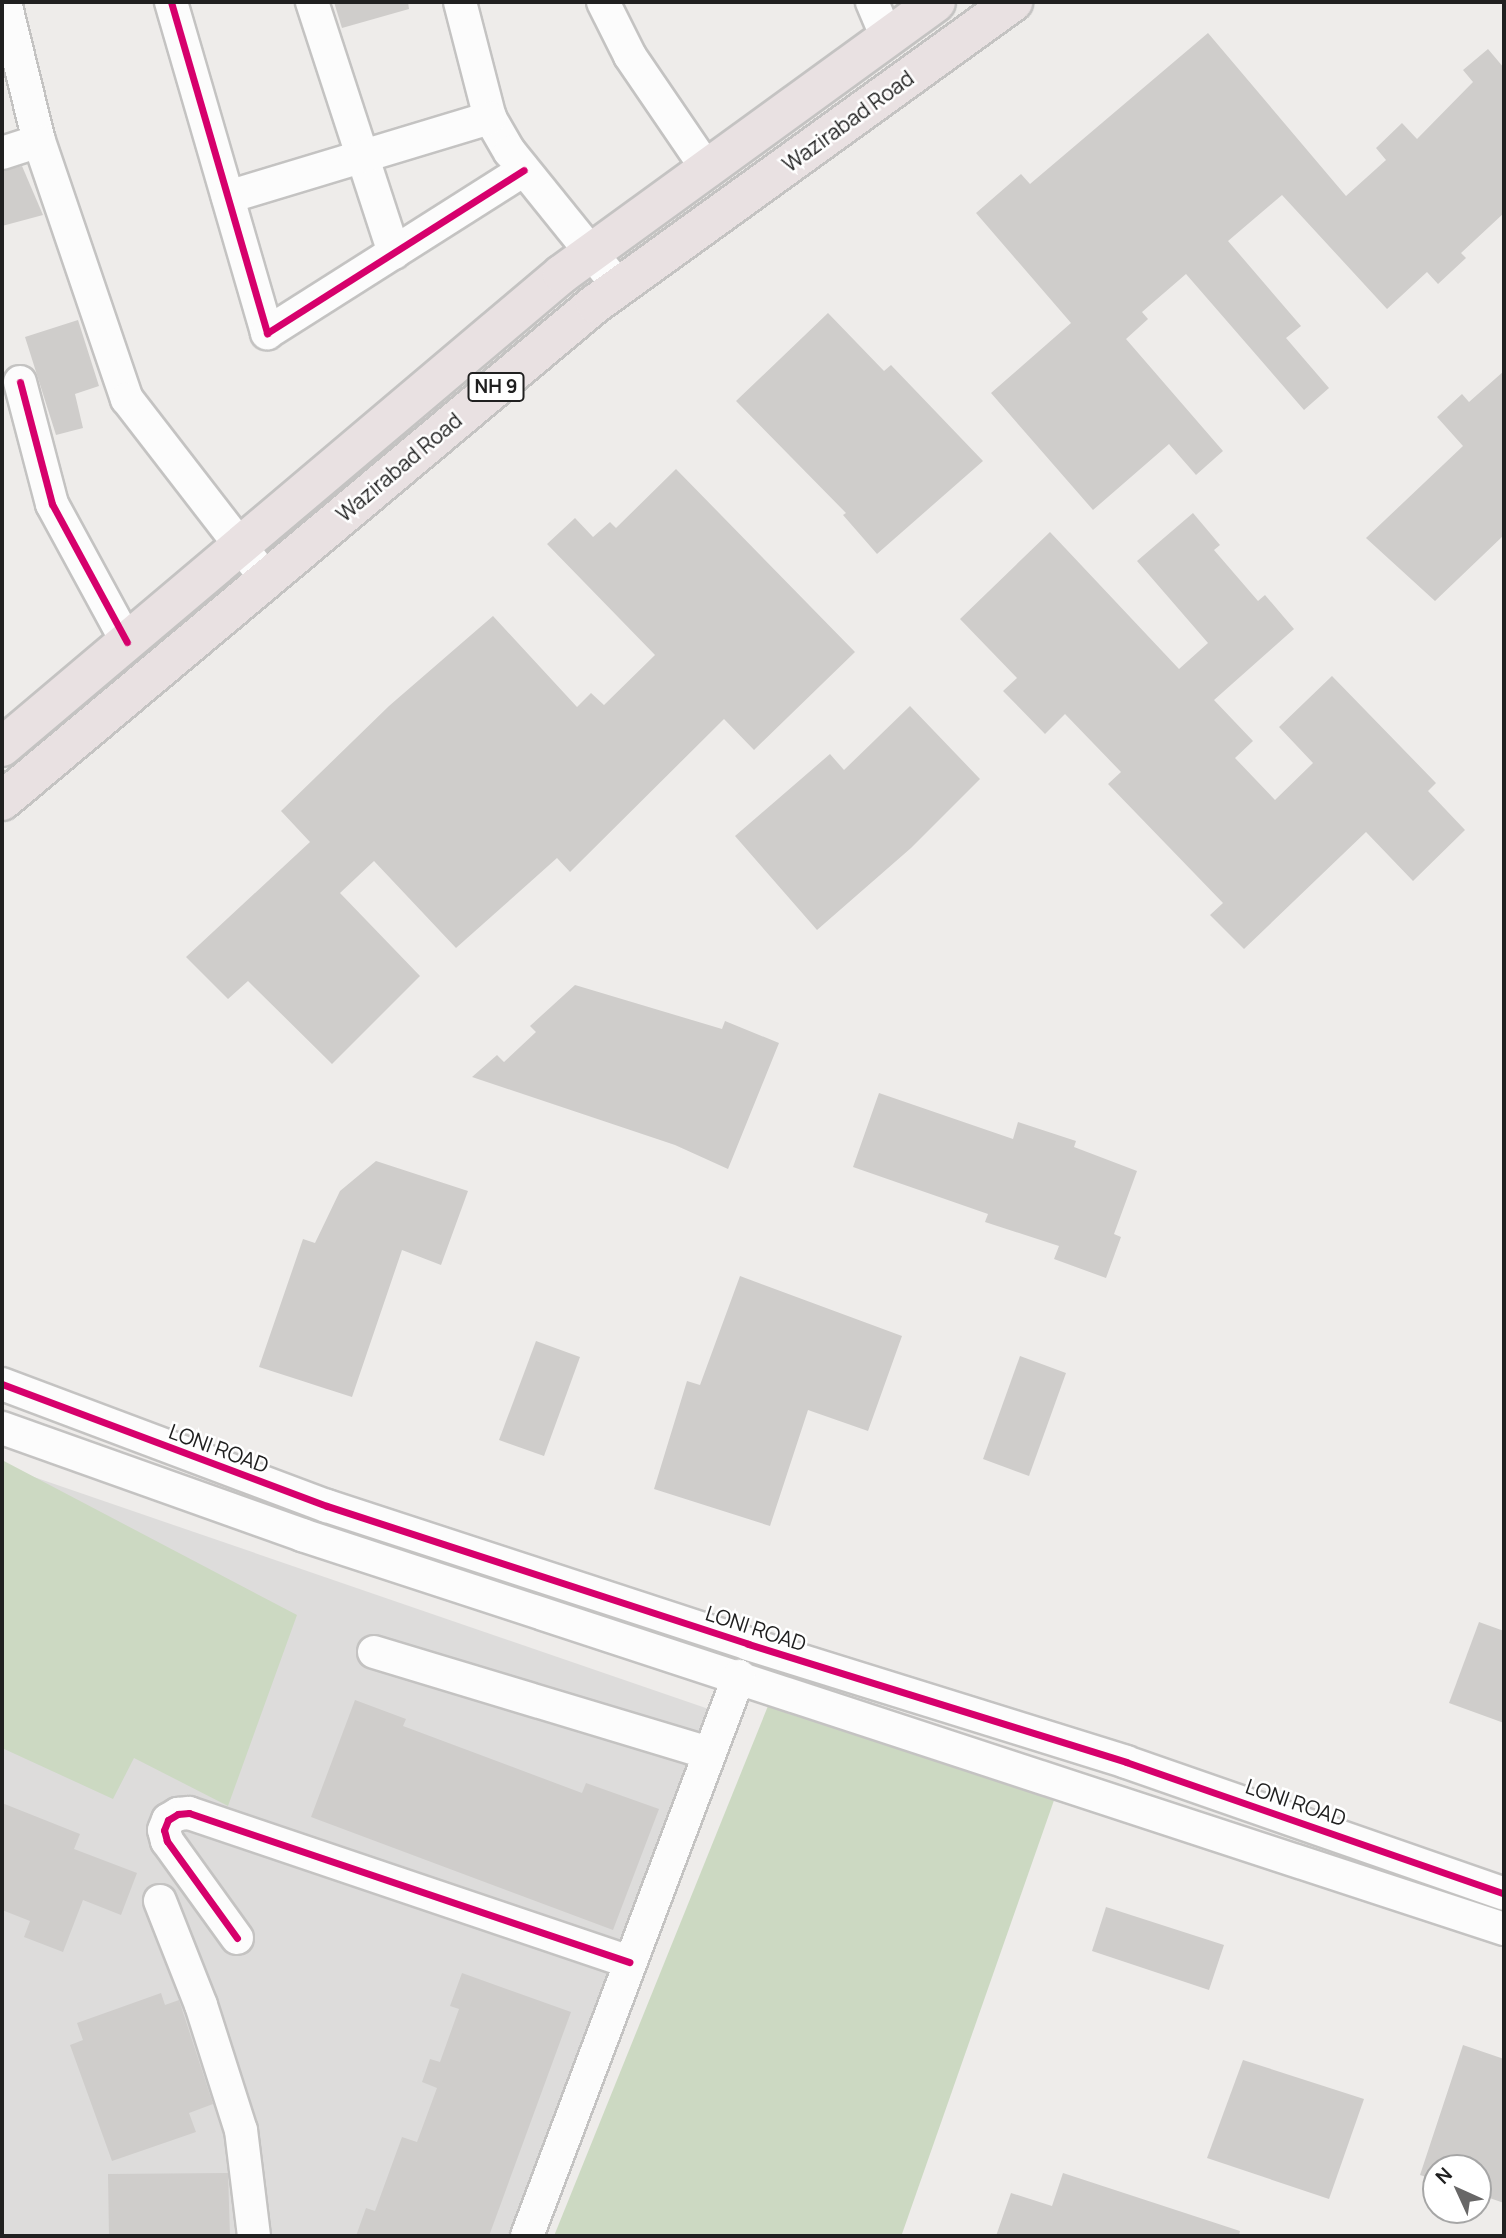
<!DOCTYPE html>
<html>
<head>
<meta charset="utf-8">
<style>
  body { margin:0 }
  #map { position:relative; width:1506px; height:2238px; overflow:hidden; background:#eeecea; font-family:Manrope,sans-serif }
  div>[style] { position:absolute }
  .residential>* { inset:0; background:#dddcdb }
  .forest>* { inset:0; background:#ccd9c2 }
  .building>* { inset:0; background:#cfcdcb }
  .roads { filter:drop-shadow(2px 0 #c4c3c2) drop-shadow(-2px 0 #c4c3c2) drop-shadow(0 2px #c4c3c2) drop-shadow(0 -2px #c4c3c2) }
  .minor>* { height:32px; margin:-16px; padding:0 16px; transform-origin:16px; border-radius:16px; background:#fcfcfc }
  .highway>* { height:38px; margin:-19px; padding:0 19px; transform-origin:19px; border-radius:19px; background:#e9e1e2 }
  .cycleway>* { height:7px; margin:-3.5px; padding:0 3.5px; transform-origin:3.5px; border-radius:3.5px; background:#d6006c }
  span { translate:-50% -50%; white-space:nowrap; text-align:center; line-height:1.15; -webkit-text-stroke:5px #fff; paint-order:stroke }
  .shield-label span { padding:2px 5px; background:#fff; border:2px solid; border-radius:5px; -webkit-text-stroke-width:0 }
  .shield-label { font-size:19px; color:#202020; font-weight:700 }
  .street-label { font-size:21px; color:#202020 }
  .frame { position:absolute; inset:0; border:4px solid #202020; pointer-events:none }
  .north { position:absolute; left:1422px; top:2154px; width:70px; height:70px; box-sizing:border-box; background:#fff; border:2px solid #a6a6a6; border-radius:50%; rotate:315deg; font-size:19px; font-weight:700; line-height:28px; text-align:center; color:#202020 }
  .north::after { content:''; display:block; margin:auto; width:24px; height:32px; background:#686767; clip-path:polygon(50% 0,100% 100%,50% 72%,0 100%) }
</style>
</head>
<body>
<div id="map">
  <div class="residential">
    <div style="clip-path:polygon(2px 1466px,729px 1716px,536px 2236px,2px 2236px)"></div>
  </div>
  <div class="forest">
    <div style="clip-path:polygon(2px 1460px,297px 1615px,228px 1806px,134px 1758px,113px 1799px,2px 1748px)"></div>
    <div style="clip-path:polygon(768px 1706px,1059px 1786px,902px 2234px,554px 2236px)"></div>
  </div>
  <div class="building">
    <div style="clip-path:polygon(334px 2px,408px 2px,409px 9px,342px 28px)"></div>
    <div style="clip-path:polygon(1208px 33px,1346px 196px,1386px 160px,1376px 148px,1402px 123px,1417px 139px,1473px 82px,1463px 70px,1488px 49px,1504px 68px,1504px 213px,1461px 253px,1466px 258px,1438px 284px,1427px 272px,1387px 309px,1282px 195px,1228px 241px,1301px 326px,1286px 338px,1329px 388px,1304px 410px,1186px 274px,1142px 312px,1148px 319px,1126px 339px,1223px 451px,1196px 475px,1169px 444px,1093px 510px,991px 393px,1071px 323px,976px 213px,1021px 174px,1030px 184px)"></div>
    <div style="clip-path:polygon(22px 166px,43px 215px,2px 226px,2px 171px)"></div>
    <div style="clip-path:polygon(828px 313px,884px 371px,891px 365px,983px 461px,877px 554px,843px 515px,846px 513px,736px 401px)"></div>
    <div style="clip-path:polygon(78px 320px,99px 386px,75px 394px,83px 428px,56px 435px,25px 337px)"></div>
    <div style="clip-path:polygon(1504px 371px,1504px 535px,1435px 601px,1366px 538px,1463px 446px,1437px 417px,1462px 394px,1469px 402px)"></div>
    <div style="clip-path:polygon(676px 469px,855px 652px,754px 750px,724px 719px,570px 872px,557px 858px,456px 948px,374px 861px,340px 893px,420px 976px,332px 1064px,248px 981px,228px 999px,186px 957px,310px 842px,281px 811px,389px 706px,493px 616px,577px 707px,591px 693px,604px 705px,655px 655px,547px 544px,575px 518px,593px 537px,610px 522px,616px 528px)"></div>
    <div style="clip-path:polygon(1193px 513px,1220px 545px,1214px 550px,1258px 601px,1265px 595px,1294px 629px,1214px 700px,1253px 741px,1235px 758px,1275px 800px,1313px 763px,1279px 727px,1332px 676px,1436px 783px,1428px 791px,1465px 830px,1413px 881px,1366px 832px,1244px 949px,1210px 915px,1223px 903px,1108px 784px,1121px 772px,1065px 714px,1045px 734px,1003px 691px,1017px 678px,960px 619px,1050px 532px,1179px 669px,1208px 643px,1137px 561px)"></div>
    <div style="clip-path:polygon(910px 706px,980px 779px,911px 848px,817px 930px,735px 836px,830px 754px,844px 770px)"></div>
    <div style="clip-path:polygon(575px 985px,722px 1029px,725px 1021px,779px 1043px,728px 1169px,675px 1145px,472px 1077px,497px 1055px,504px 1062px,536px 1032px,530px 1026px)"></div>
    <div style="clip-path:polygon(879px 1093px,1013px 1139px,1018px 1122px,1076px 1141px,1074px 1147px,1137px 1171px,1114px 1234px,1121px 1237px,1106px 1278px,1054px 1259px,1059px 1246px,985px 1222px,988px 1214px,853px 1167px)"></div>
    <div style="clip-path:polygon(376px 1161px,468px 1191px,441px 1265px,402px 1250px,352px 1397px,259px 1367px,303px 1239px,315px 1243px,340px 1191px)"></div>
    <div style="clip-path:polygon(740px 1276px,902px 1336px,868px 1431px,808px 1410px,770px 1526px,654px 1489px,687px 1381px,700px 1385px)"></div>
    <div style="clip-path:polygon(536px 1341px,580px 1357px,544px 1456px,499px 1440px)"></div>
    <div style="clip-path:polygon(1020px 1356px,1066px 1373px,1029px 1476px,983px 1459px)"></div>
    <div style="clip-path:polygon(1479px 1622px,1504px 1631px,1504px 1723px,1449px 1703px)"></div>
    <div style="clip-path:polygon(355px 1700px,406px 1719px,403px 1726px,582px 1793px,586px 1783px,659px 1809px,613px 1930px,311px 1817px)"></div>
    <div style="clip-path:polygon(2px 1803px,80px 1834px,74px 1849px,137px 1873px,121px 1915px,83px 1900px,63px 1952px,24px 1937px,30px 1921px,2px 1910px)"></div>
    <div style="clip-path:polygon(1106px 1907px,1224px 1945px,1209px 1990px,1092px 1951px)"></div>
    <div style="clip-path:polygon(462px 1973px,571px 2012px,489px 2236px,356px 2236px,366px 2208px,375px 2211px,402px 2137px,417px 2142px,437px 2088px,422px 2082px,430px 2059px,440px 2062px,459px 2009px,450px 2006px)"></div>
    <div style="clip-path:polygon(161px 1993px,165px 2005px,179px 2000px,213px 2104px,189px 2113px,196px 2132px,112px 2161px,70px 2045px,83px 2040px,77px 2023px)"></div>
    <div style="clip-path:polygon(1463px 2045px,1504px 2059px,1504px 2203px,1478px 2194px,1478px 2168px,1436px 2168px,1436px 2180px,1420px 2175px)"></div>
    <div style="clip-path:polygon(1243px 2060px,1364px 2099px,1329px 2199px,1207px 2158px)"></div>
    <div style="clip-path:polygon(228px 2173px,230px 2236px,109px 2236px,108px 2174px)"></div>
    <div style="clip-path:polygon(1063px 2173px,1240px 2231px,1239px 2236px,996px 2236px,1011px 2193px,1052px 2206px)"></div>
  </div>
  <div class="roads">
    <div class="minor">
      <div style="left:5px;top:2px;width:143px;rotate:76.3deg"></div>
      <div style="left:39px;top:141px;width:273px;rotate:71.2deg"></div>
      <div style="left:127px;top:399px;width:227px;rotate:52.3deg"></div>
      <div style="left:171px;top:2px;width:345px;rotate:73.8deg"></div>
      <div style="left:267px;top:333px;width:304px;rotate:-32.4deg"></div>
      <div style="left:312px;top:2px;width:264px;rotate:71.9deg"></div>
      <div style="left:460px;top:2px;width:120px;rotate:75.5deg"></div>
      <div style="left:490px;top:118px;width:39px;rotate:60deg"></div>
      <div style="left:510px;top:152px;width:174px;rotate:51.1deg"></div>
      <div style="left:603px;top:2px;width:60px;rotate:63.4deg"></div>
      <div style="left:630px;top:56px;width:137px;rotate:55.7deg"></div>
      <div style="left:872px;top:2px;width:39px;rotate:67deg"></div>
      <div style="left:2px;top:153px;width:39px;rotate:-18deg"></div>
      <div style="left:228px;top:197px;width:274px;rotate:-16.8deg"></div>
      <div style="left:20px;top:382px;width:126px;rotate:75.3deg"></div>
      <div style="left:52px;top:504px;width:157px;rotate:61.5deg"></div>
      <div style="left:2px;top:1384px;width:347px;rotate:20.6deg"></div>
      <div style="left:327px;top:1506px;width:443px;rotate:18.1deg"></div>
      <div style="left:748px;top:1644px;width:396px;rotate:17.3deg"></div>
      <div style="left:1126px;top:1762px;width:400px;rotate:19.2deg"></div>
      <div style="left:2px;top:1428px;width:319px;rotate:19.6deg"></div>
      <div style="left:302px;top:1535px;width:1265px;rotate:18.15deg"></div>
      <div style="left:374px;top:1652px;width:350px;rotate:16.8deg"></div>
      <div style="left:160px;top:1901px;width:112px;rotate:68.5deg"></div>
      <div style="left:201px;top:2005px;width:131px;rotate:72.3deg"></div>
      <div style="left:241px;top:2130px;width:107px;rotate:83deg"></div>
      <div style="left:237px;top:1938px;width:120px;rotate:-125.8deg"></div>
      <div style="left:167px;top:1841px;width:11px;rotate:-105deg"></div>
      <div style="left:164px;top:1830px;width:11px;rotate:-68deg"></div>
      <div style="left:168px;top:1820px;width:12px;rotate:-31deg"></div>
      <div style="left:178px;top:1814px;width:11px;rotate:-5deg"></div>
      <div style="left:189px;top:1813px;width:465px;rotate:18.7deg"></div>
      <div style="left:527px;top:2236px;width:599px;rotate:-69.26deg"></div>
    </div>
    <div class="highway">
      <div style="left:2px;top:747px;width:733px;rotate:-40.19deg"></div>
      <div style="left:562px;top:274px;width:462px;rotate:-36deg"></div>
      <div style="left:2px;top:801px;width:774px;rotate:-39.97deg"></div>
      <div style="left:595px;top:304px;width:516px;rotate:-35.85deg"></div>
    </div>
  </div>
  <div class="cycleway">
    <div style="left:171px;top:2px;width:345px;rotate:73.8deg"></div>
    <div style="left:267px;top:333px;width:304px;rotate:-32.4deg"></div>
    <div style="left:20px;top:382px;width:126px;rotate:75.3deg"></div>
    <div style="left:52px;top:504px;width:157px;rotate:61.5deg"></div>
    <div style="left:2px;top:1384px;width:347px;rotate:20.6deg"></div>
    <div style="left:327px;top:1506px;width:443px;rotate:18.1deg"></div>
    <div style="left:748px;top:1644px;width:396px;rotate:17.3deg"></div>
    <div style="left:1126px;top:1762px;width:400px;rotate:19.2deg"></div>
    <div style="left:237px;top:1938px;width:120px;rotate:-125.8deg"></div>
    <div style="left:167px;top:1841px;width:11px;rotate:-105deg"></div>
    <div style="left:164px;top:1830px;width:11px;rotate:-68deg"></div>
    <div style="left:168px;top:1820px;width:12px;rotate:-31deg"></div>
    <div style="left:178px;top:1814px;width:11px;rotate:-5deg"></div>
    <div style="left:189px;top:1813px;width:465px;rotate:18.7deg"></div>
  </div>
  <div class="shield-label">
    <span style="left:496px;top:387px">NH 9</span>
  </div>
  <div class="street-label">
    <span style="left:848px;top:121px;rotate:-36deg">Wazirabad Road</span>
    <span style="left:399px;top:467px;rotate:-40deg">Wazirabad Road</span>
    <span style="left:219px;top:1448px;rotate:20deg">LONI ROAD</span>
    <span style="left:756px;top:1628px;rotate:18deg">LONI ROAD</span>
    <span style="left:1296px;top:1802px;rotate:19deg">LONI ROAD</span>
  </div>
  <div class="frame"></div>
  <div class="north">N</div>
</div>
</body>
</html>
